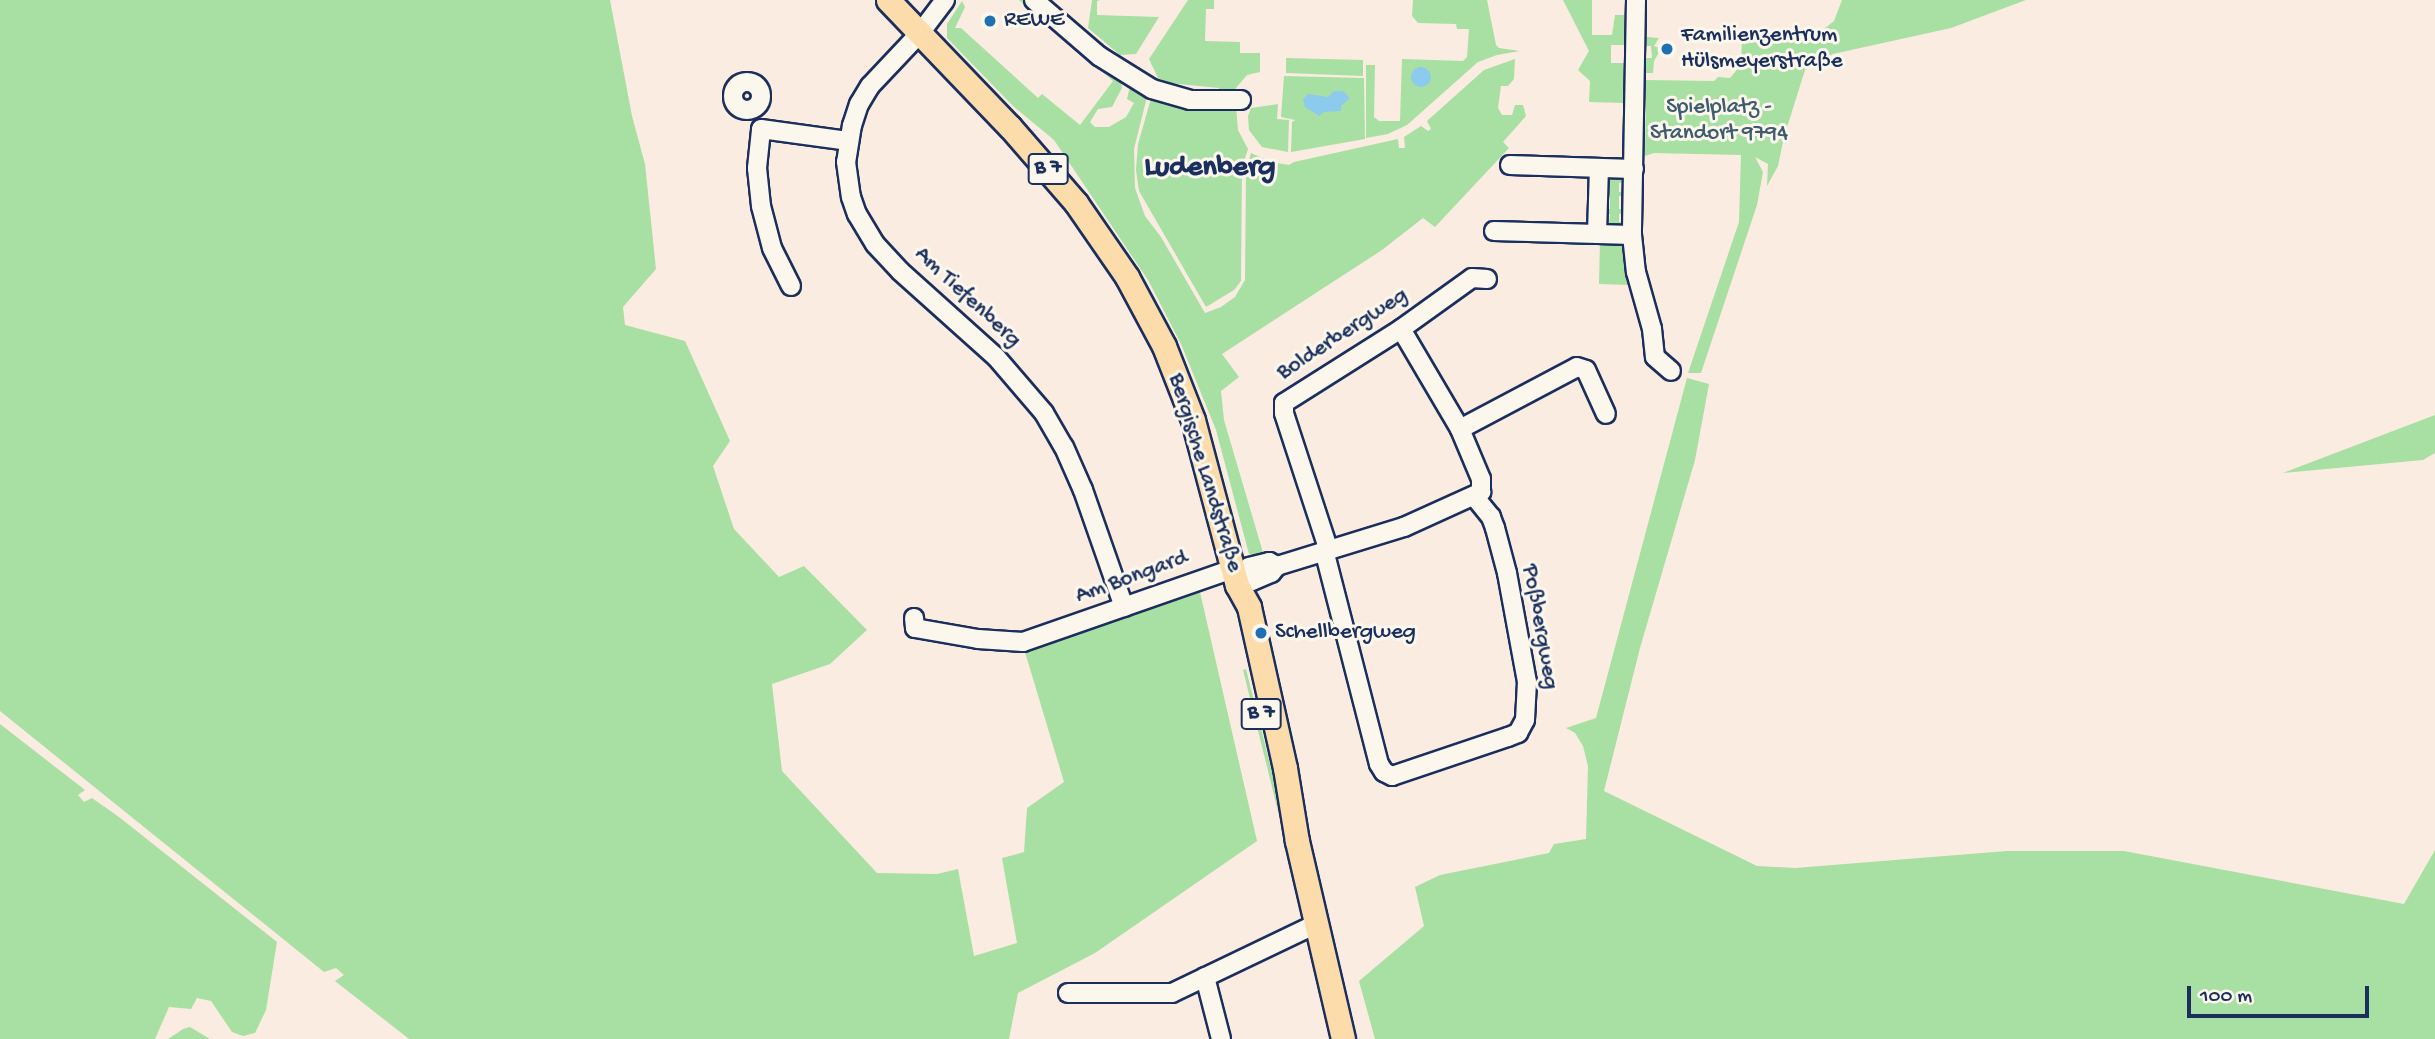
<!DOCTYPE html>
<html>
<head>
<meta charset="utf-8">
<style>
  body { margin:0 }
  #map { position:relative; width:2435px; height:1039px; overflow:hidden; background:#fbece1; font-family:"Gochi Hand",sans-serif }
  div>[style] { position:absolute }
  .green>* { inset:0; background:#a8dfa3 }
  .water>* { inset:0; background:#8ccbed }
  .round { border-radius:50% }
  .roads { filter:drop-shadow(2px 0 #1b2f5e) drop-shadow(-2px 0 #1b2f5e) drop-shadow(0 2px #1b2f5e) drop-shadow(0 -2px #1b2f5e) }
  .minor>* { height:18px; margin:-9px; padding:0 9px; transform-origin:9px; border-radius:9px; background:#fbf7ec }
  .minor>.ring { margin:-9px; padding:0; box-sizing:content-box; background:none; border:18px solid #fbf7ec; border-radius:50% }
  .major>* { height:23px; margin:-11.5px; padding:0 11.5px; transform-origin:11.5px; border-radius:11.5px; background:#fddcac }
  .dots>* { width:19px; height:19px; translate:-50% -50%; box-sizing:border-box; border:4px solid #fbf7ec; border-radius:50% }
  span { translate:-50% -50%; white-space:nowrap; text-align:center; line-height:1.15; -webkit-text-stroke:6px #fbf7ec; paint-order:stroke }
  .shield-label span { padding:2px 5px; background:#fbf7ec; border:2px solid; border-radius:5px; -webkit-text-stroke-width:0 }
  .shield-label { font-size:21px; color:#1b2f5e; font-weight:700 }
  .poi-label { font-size:23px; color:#1b2f5e }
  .left { translate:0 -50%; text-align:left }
  .park-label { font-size:23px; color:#3e5b6f }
  .street-label { font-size:23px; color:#1b2f5e }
  .district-label { font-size:30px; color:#1b2f5e; font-weight:700 }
  .scale { position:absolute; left:2187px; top:986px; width:182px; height:32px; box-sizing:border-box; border:4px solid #1b2f5e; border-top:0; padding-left:9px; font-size:21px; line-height:24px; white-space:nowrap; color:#1b2f5e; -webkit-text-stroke:5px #fbf7ec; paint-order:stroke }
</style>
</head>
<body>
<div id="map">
  <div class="green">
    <div style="clip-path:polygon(0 0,610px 0,632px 116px,645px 164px,656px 269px,623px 307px,625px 325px,685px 341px,730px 441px,713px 466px,734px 529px,779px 577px,804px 566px,867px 630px,830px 664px,772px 684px,782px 771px,877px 873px,937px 874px,958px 869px,974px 956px,1017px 943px,1002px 858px,1024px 852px,1027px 808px,1064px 782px,1025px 652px,1200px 592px,1257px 841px,1095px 953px,1018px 993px,1009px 1039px,409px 1039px,335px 981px,344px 975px,336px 968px,324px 972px,0 711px)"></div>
    <div style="clip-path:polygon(1019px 0,1025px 0,1039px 10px,1120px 77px,1122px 88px,1112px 107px,1098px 109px,1090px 122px,1095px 127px,1109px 127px,1126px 117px,1134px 103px,1127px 99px,1130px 86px,1148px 93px,1134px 149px,1135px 188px,1145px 216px,1161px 237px,1205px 313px,1221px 307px,1235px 297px,1245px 280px,1246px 170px,1251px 153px,1269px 161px,1267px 174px,1275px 174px,1277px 163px,1289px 165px,1294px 162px,1398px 139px,1399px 148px,1405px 148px,1404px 137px,1421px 126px,1428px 131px,1431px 129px,1427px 121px,1484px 70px,1515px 59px,1514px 79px,1508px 86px,1501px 86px,1498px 108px,1502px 115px,1512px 115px,1515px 105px,1523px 105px,1526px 116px,1503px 142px,1509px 148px,1435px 227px,1423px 218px,1382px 250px,1222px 354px,1239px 377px,1221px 391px,1224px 420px,1264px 556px,1249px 554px,1216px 430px,1181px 344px,1148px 280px,1054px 140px,1013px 106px,947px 38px,947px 24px,962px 1px,965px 7px,955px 28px,961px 28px,1038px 98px,1042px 94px,1080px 125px,1113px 81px)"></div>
    <div style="clip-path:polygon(1092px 0,1100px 0,1097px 1px,1097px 15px,1159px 17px,1136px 54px,1120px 55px,1088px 28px)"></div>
    <div style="clip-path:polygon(1188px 0,1214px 0,1214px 9px,1206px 9px,1205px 41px,1240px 42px,1240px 53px,1260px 53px,1260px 72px,1247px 75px,1230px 95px,1218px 96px,1219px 88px,1169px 83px,1158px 78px,1149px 59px)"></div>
    <div style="clip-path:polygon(1413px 0,1487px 0,1496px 45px,1499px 48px,1520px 51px,1497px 55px,1478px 62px,1407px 125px,1388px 134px,1366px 138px,1366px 65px,1375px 65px,1374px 117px,1379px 121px,1400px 121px,1402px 59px,1463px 61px,1467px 57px,1469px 29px,1457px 29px,1456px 24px,1418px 23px,1412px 16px)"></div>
    <div style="clip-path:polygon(1563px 0,1592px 0,1592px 35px,1612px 35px,1615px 15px,1624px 15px,1624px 45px,1611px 45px,1611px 63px,1624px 63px,1623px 103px,1589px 102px,1590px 81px,1578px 70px,1589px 51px)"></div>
    <div style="clip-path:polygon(1842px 0,2026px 0,1951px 28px,1833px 54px,1805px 70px,1784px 137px,1778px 166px,1767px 186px,1768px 164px,1755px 157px,1763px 172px,1757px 205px,1701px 373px,1688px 373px,1739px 222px,1741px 155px,1654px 153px,1645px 156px,1646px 80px,1714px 81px,1718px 77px,1730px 78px,1741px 65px,1742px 38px,1758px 33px,1788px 39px,1814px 37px,1834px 21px)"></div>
    <div style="clip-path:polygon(1647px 37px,1659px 38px,1654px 46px,1661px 49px,1654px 61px,1653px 73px,1643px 73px,1643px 58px,1652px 58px,1651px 46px,1646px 46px)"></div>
    <div style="clip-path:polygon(1286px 58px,1363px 60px,1363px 76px,1286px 73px)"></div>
    <div style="clip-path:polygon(1284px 76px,1364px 78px,1365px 139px,1291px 152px,1292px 122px,1295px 120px,1281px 117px)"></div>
    <div style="clip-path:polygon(1152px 95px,1236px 106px,1238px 130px,1248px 149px,1242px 167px,1241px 281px,1234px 290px,1206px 307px,1139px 191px,1136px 170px,1138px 144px)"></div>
    <div style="clip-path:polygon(1278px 104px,1277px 119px,1289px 120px,1288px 152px,1262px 147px,1249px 130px,1248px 116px,1251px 108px)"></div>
    <div style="clip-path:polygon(1624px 173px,1627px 182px,1619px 183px,1619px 192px,1627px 192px,1628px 195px,1619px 196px,1619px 209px,1627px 209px,1627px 213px,1619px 214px,1619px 222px,1627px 223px,1627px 228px,1601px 225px,1609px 225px,1610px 214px,1601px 214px,1602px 210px,1610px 209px,1610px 196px,1602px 196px,1602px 192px,1610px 192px,1610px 182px,1602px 181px,1603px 178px)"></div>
    <div style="clip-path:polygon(1069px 177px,1115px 237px,1166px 325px,1212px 436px,1243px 551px,1203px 420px)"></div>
    <div style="clip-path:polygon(1600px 241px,1627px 243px,1623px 247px,1635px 293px,1630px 294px,1630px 285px,1599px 284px)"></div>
    <div style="clip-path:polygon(1687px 378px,1709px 384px,1695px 460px,1640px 648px,1604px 791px,1757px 866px,1795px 868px,2007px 851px,2124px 851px,2404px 904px,2435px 850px,2435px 1039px,1375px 1039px,1359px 981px,1424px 926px,1415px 887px,1440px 875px,1549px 853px,1554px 844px,1586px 839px,1588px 766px,1583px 746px,1575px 733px,1566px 728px,1596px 718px)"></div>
    <div style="clip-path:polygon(2435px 415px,2435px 453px,2423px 460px,2283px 473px)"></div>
    <div style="clip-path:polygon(1246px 669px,1281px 808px,1303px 912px,1243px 670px)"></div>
    <div style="clip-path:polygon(0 724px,85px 790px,78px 795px,84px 802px,92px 798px,119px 817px,277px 942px,266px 1010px,255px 1033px,243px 1036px,232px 1032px,211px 1001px,197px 998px,191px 1009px,169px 1007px,155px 1039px,0 1039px)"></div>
    <div style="clip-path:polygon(190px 1027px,210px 1039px,168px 1039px,183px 1029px)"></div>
  </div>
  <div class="water">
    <div class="round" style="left:1411px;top:67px;width:20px;height:20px"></div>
    <div style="clip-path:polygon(1334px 91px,1343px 91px,1350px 98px,1341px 106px,1341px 111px,1324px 112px,1319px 116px,1305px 107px,1303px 99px,1308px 94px,1328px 97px)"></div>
  </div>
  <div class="roads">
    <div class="minor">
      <div style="left:945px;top:0;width:41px;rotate:127.1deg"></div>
      <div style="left:920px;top:33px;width:73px;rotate:133.3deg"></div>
      <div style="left:870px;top:86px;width:21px;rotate:121deg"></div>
      <div style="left:859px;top:104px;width:22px;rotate:108deg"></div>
      <div style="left:852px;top:125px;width:37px;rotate:99deg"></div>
      <div style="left:846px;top:162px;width:35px;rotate:82deg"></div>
      <div style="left:851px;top:197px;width:18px;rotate:71deg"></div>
      <div style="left:857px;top:214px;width:35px;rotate:59deg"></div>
      <div style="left:875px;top:244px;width:37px;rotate:47deg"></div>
      <div style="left:900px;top:271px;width:129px;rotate:41.9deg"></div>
      <div style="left:996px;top:357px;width:74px;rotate:49.4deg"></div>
      <div style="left:1044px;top:413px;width:39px;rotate:60deg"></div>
      <div style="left:1064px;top:447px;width:47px;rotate:66.2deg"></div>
      <div style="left:1083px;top:490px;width:124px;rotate:70.7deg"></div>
      <div style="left:1034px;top:0;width:86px;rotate:40.7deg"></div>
      <div style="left:1099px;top:56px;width:62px;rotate:31.9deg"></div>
      <div style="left:1152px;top:89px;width:40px;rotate:16deg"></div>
      <div style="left:1190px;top:100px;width:51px"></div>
      <div style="left:1636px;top:0;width:235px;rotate:91deg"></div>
      <div style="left:1632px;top:235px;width:37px;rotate:84deg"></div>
      <div style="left:1636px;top:272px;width:59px;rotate:74.3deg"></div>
      <div style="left:1652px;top:329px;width:28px;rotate:84deg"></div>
      <div style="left:1655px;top:357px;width:21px;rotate:41deg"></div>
      <div class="ring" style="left:733px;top:82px;width:10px;height:10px"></div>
      <div style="left:1510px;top:165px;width:124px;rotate:1.8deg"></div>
      <div style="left:1494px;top:231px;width:138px;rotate:1.7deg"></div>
      <div style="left:1597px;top:234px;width:66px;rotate:-88.3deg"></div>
      <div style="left:791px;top:286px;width:42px;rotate:-116.6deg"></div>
      <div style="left:772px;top:248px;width:43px;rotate:-104.7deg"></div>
      <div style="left:761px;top:206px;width:38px;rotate:-96deg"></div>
      <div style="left:757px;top:168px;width:39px;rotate:-84deg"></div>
      <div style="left:761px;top:129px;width:89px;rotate:7.8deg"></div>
      <div style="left:1460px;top:429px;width:132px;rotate:-27.9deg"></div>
      <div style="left:1577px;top:367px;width:9px;rotate:18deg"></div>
      <div style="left:1586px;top:370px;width:48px;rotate:65.6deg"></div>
      <div style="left:1328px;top:548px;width:142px;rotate:-108.1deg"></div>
      <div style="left:1284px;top:413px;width:10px;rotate:-90deg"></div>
      <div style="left:1284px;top:403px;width:138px;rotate:-32.3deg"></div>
      <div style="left:1401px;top:329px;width:87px;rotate:-35.7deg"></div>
      <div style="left:1472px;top:278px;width:15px;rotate:4deg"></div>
      <div style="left:1324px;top:550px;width:221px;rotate:75.6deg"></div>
      <div style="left:1379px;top:764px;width:9px;rotate:58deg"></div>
      <div style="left:1384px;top:772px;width:9px;rotate:27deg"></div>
      <div style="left:1392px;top:776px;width:122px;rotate:-18.6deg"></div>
      <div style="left:1508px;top:737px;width:11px;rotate:-22deg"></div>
      <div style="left:1518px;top:733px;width:15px;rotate:-62deg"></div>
      <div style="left:1525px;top:720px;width:38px;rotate:-87deg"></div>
      <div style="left:1527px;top:682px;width:111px;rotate:-100.4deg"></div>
      <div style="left:1507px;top:573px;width:47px;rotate:-104.9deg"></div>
      <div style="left:1495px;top:528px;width:12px;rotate:-110deg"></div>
      <div style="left:1491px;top:517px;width:26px;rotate:-129deg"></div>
      <div style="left:1242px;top:577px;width:12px;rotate:-55deg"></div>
      <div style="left:1249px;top:567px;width:21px;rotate:-14deg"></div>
      <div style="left:1269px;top:562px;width:9px;rotate:27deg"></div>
      <div style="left:1236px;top:579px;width:16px;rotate:7deg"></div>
      <div style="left:1252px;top:581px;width:21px;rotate:-23deg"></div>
      <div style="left:1271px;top:573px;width:9px;rotate:-49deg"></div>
      <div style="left:1277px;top:566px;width:133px;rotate:-17.1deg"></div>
      <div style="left:1404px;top:527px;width:85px;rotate:-24.4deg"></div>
      <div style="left:1481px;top:492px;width:13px;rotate:-90deg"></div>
      <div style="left:1481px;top:479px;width:54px;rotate:-112.8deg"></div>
      <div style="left:1460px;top:429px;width:116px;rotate:-120.5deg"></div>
      <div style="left:914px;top:618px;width:10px;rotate:84deg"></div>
      <div style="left:915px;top:628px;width:64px;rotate:9.9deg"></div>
      <div style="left:978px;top:639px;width:45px;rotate:3.8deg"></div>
      <div style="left:1023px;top:642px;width:222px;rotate:-19.2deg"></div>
      <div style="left:1205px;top:977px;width:64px;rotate:75.5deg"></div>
      <div style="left:1068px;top:993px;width:104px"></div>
      <div style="left:1172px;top:993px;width:160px;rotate:-25.6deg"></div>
    </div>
    <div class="major">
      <div style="left:888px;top:0;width:176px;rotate:46.2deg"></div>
      <div style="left:1010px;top:127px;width:101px;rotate:49deg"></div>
      <div style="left:1076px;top:203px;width:90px;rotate:55.4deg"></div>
      <div style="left:1127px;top:277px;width:78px;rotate:61.8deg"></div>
      <div style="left:1164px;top:346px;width:79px;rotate:68.6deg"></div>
      <div style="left:1193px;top:420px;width:171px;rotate:75.1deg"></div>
      <div style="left:1237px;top:585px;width:25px;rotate:61deg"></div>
      <div style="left:1249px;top:607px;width:165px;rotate:77.4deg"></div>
      <div style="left:1285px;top:768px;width:74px;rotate:80.7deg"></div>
      <div style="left:1297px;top:841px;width:203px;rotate:76.9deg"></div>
    </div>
  </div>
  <div class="dots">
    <div style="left:990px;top:21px;background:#1f6fb2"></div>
    <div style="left:1667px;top:49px;background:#1f6fb2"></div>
    <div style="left:1261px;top:633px;background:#1f6fb2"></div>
  </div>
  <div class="shield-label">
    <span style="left:1048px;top:169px">B 7</span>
    <span style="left:1261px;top:714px">B 7</span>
  </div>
  <div class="poi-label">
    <span class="left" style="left:1004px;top:21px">REWE</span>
    <span class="left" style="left:1681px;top:49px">Familienzentrum<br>Hülsmeyerstraße</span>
    <span class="left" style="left:1275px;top:633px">Schellbergweg</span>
  </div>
  <div class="park-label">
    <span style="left:1719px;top:121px">Spielplatz -<br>Standort 9794</span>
  </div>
  <div class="street-label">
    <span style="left:967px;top:298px;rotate:43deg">Am Tiefenberg</span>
    <span style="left:1343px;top:335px;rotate:-33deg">Bolderbergweg</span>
    <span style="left:1204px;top:473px;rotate:73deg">Bergische Landstraße</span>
    <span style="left:1132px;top:578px;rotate:-20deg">Am Bongard</span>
    <span style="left:1539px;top:627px;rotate:80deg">Poßbergweg</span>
  </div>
  <div class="district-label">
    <span style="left:1210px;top:169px">Ludenberg</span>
  </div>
  <div class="scale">100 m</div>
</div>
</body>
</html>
